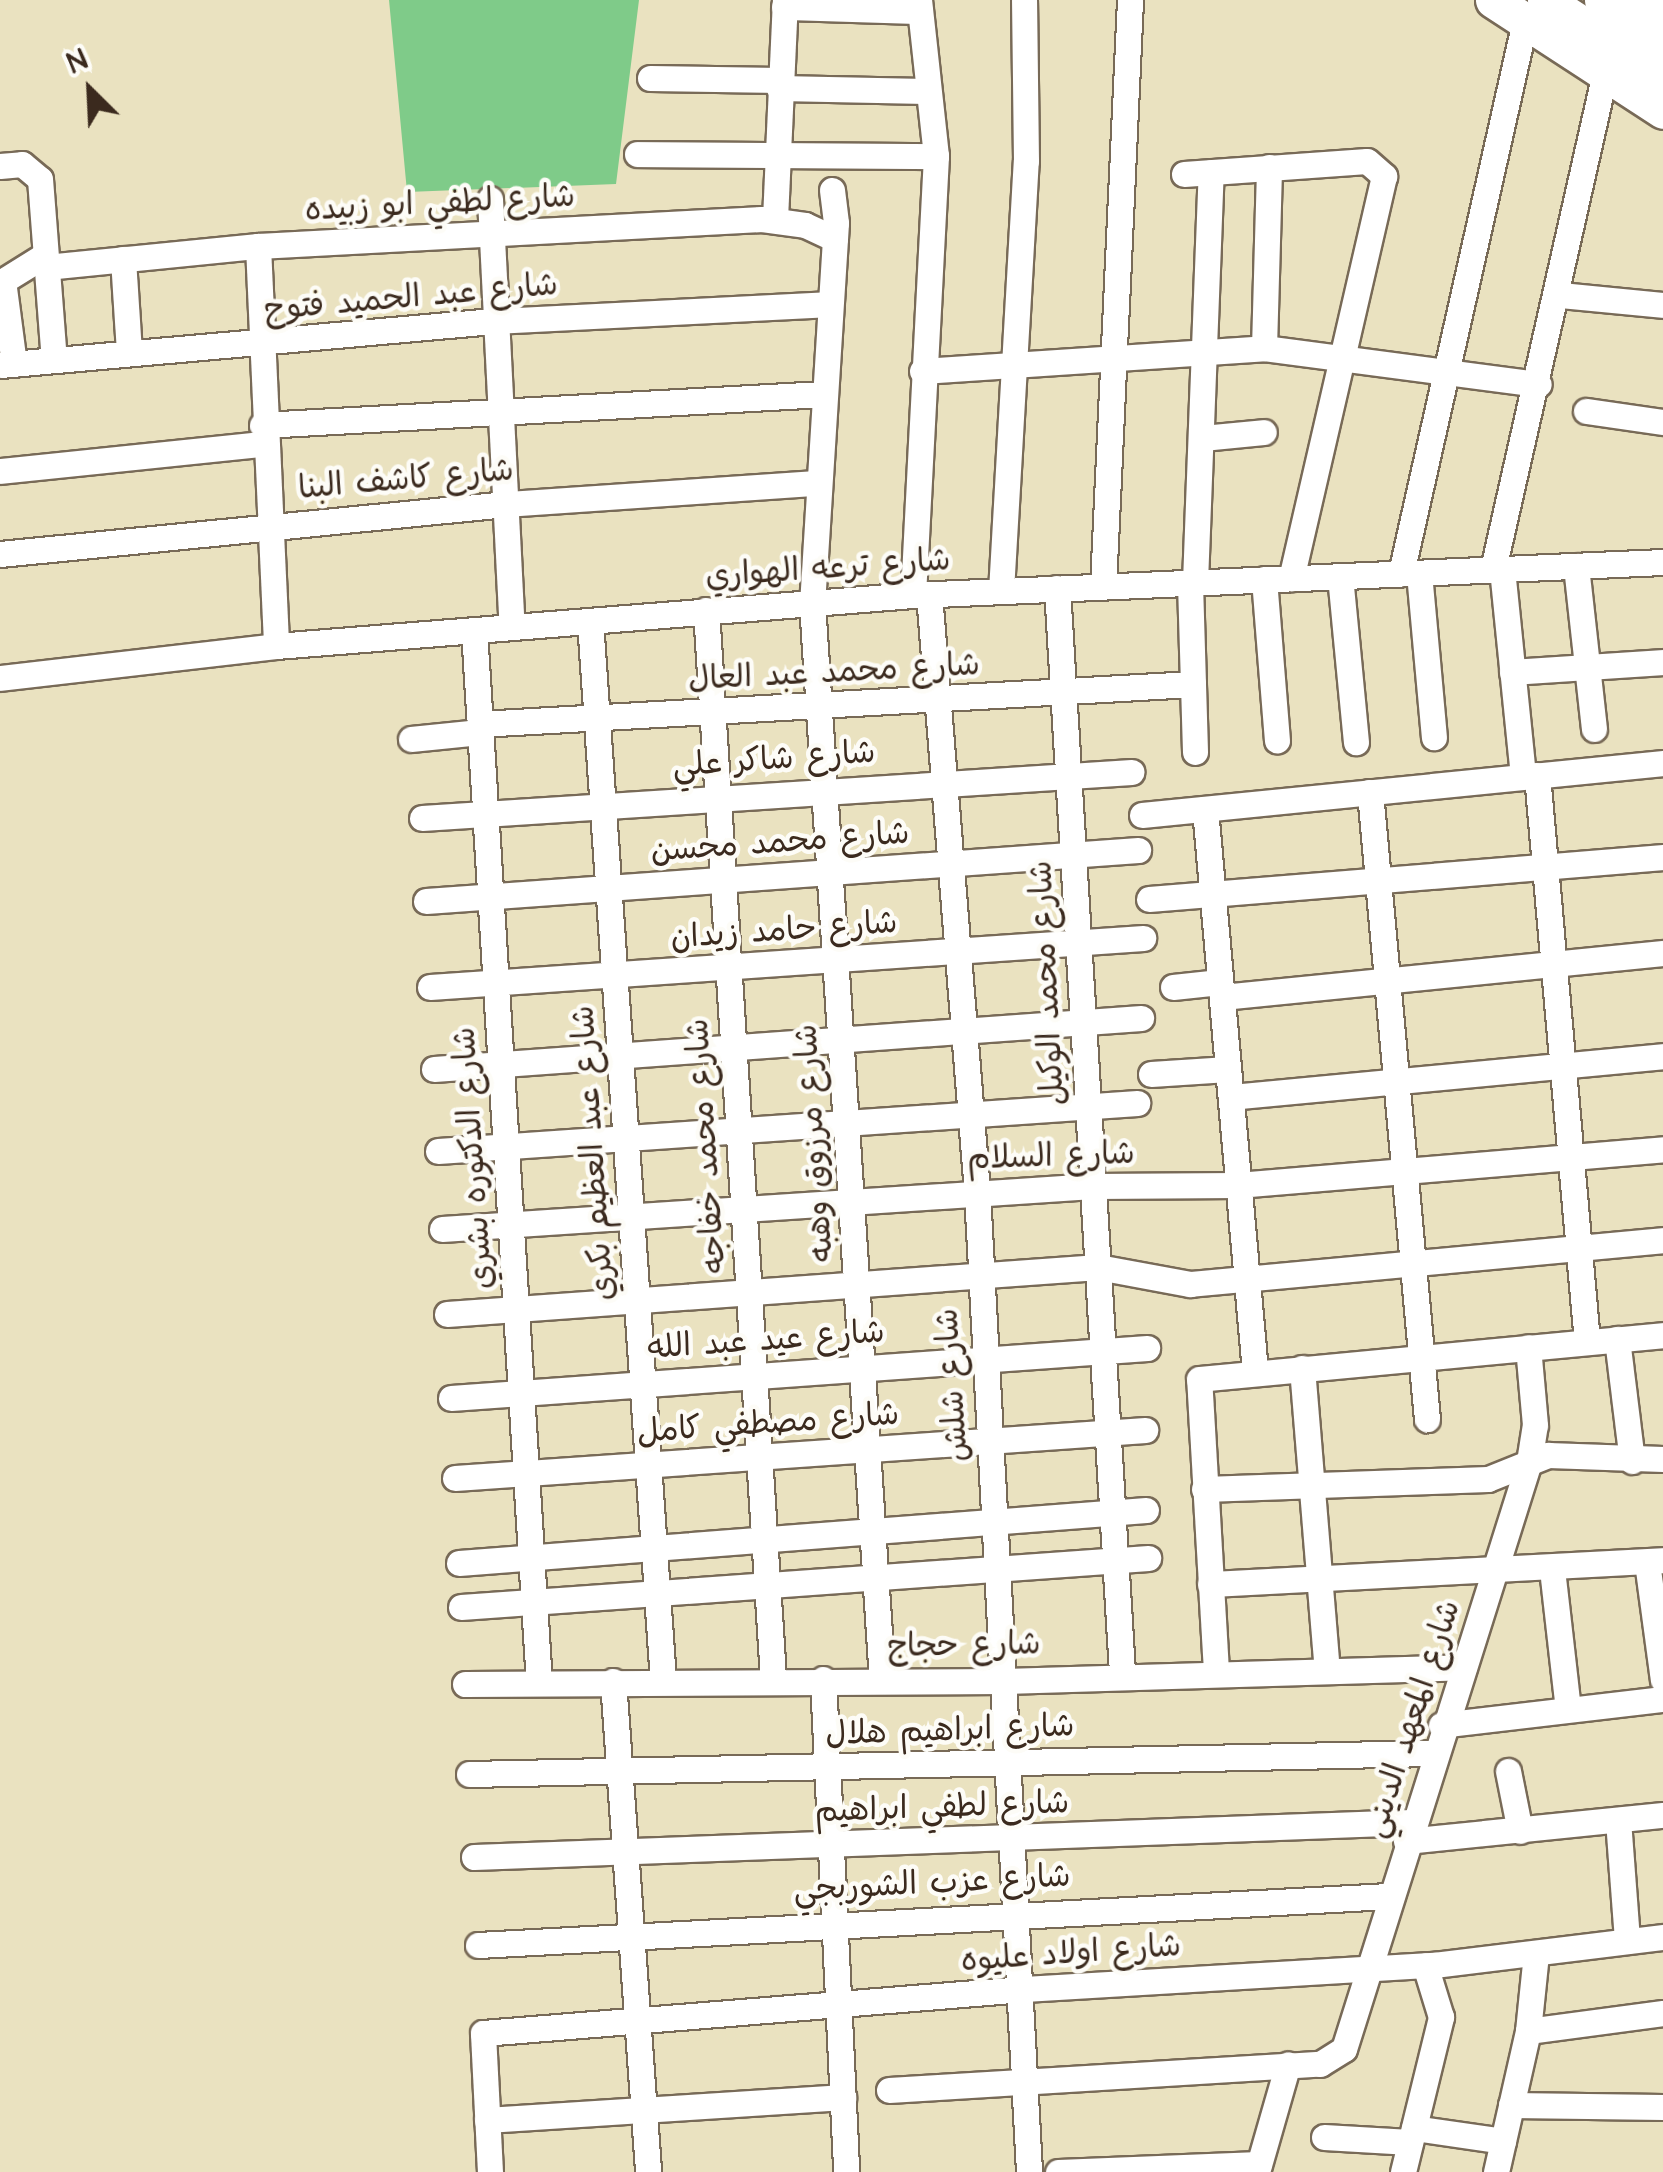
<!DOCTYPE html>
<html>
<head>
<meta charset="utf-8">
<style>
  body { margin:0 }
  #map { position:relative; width:1663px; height:2172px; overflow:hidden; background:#eae2c0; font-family:"Architects Daughter","Playpen Sans Arabic",sans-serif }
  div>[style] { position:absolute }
  .green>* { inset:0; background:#7fcb89 }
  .roads { filter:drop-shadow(2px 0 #786a57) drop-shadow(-2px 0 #786a57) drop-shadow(0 2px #786a57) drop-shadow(0 -2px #786a57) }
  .street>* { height:25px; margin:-12.5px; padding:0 12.5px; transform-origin:12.5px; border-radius:12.5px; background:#fff }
  .secondary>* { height:35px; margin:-17.5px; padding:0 17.5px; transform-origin:17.5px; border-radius:17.5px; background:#fff }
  span { translate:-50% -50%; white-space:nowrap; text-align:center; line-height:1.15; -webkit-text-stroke:9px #fdfcf7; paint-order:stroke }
  .street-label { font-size:32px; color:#3b2a1e }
  .north { position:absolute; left:40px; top:40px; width:100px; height:100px; -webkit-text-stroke:8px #fdfcf7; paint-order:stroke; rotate:336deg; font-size:28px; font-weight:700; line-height:40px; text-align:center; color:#3b2a1e }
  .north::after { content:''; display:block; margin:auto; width:35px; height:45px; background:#3b2a1e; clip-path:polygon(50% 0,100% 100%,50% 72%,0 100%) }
</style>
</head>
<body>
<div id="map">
  <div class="green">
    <div style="clip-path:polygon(389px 0,639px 0,616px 184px,407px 192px)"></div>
  </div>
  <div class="roads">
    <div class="street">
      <div style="left:784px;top:7px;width:136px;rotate:1.7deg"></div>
      <div style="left:650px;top:78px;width:130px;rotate:0.9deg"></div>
      <div style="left:779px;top:88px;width:147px;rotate:1.2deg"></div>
      <div style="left:637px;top:154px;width:299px;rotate:0.4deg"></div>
      <div style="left:0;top:166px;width:22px;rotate:-5deg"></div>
      <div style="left:22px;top:164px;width:23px;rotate:40deg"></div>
      <div style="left:40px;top:179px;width:181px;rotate:85.6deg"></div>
      <div style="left:1184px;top:174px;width:183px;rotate:-4.1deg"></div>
      <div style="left:1367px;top:161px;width:23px;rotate:41deg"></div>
      <div style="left:1384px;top:176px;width:413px;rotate:103deg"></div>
      <div style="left:832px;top:190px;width:33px;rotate:83deg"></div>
      <div style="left:836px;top:223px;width:381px;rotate:93.6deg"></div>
      <div style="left:812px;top:603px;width:1079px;rotate:86.28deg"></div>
      <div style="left:490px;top:199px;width:428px;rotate:87.1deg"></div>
      <div style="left:775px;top:219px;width:219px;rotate:-87.4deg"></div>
      <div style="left:258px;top:246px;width:400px;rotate:87.4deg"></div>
      <div style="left:123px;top:259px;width:94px;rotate:86.3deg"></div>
      <div style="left:46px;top:267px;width:213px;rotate:-5.7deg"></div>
      <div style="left:258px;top:246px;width:505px;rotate:-3.07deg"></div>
      <div style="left:762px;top:219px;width:43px;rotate:7.9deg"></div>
      <div style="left:805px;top:225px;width:33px;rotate:25deg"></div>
      <div style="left:1560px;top:295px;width:103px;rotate:5.5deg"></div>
      <div style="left:1264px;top:348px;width:181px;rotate:-88.4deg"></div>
      <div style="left:14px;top:364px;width:84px;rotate:-97.5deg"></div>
      <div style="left:3px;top:281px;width:49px;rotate:-31.8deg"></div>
      <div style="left:0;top:365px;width:498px;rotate:-5.1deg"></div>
      <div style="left:496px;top:321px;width:333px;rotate:-2.9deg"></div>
      <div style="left:922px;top:371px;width:343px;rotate:-3.8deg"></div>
      <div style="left:1264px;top:348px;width:277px;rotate:7.5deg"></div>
      <div style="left:1586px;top:411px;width:78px;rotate:8.1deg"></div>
      <div style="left:262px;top:425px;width:563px;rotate:-3.16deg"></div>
      <div style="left:1202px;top:438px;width:62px;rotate:-5.5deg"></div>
      <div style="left:0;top:471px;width:263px;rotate:-5.9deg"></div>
      <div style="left:0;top:554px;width:508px;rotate:-5.64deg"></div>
      <div style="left:506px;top:504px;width:313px;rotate:-3.9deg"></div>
      <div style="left:1576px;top:566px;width:164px;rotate:83.7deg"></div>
      <div style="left:1493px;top:569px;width:508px;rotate:-77.28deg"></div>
      <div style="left:1502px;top:569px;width:208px;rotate:84.2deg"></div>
      <div style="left:1401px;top:573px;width:566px;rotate:-77.34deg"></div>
      <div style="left:1419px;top:573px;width:165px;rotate:84.8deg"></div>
      <div style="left:1340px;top:576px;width:167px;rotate:84.5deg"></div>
      <div style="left:1264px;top:579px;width:162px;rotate:85.4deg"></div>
      <div style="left:1195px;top:582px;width:410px;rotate:-87.8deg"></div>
      <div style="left:1190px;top:583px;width:169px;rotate:88.3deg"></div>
      <div style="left:1103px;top:586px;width:587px;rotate:-87.36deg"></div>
      <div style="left:1057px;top:588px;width:1087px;rotate:86.57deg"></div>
      <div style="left:1001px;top:591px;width:431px;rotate:-86.7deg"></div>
      <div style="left:1026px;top:161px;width:161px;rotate:-90.7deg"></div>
      <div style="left:929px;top:594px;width:600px;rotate:85.41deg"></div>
      <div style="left:977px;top:1192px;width:981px;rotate:86.96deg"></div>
      <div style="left:913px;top:595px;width:440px;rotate:-87deg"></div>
      <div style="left:936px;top:156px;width:157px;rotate:-96.2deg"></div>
      <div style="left:706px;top:610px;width:1071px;rotate:86.41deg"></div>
      <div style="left:590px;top:621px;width:1062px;rotate:86.06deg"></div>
      <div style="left:474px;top:630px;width:1055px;rotate:86.47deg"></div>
      <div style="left:1512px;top:672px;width:151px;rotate:-3.8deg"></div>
      <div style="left:0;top:678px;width:278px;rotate:-6.6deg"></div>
      <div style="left:276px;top:646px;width:639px;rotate:-4.58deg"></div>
      <div style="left:913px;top:595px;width:751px;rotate:-2.52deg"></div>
      <div style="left:479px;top:724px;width:715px;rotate:-3.21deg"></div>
      <div style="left:411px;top:739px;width:69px;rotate:-5.8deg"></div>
      <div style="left:1537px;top:775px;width:569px;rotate:84.96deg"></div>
      <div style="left:1370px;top:792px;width:630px;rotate:84.81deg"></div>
      <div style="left:1205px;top:809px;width:565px;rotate:84.92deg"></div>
      <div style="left:1142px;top:815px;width:524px;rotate:-5.7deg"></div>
      <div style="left:422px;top:818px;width:711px;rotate:-3.71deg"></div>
      <div style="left:1149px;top:899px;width:516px;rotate:-4.67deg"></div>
      <div style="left:426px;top:901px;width:714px;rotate:-4.1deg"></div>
      <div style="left:430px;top:987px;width:715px;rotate:-3.93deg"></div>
      <div style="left:1173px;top:987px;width:47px;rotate:-6.1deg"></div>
      <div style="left:1222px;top:997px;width:443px;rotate:-5.7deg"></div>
      <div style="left:434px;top:1069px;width:709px;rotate:-4.13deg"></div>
      <div style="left:1151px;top:1074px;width:77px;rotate:-3.7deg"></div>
      <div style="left:1231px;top:1097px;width:434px;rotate:-5.4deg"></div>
      <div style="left:438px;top:1151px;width:701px;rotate:-3.93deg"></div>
      <div style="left:442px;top:1229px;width:652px;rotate:-3.78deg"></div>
      <div style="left:1093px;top:1186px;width:145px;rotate:-0.4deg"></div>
      <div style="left:1238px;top:1185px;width:427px;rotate:-4.8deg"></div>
      <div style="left:447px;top:1314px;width:653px;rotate:-4.13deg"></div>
      <div style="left:1098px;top:1267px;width:94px;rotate:10.5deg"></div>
      <div style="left:1190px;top:1284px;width:475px;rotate:-5.3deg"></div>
      <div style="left:1617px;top:1339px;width:123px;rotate:83deg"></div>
      <div style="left:1302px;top:1368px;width:302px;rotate:85.3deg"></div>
      <div style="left:451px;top:1398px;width:698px;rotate:-4.11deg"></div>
      <div style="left:455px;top:1478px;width:692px;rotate:-3.98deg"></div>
      <div style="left:1204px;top:1489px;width:284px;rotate:-2deg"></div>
      <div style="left:1488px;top:1479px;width:65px;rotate:-21.8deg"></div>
      <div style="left:1548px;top:1455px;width:115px;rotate:2deg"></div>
      <div style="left:1647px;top:1562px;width:119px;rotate:82.3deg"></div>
      <div style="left:459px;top:1563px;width:689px;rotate:-4.41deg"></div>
      <div style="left:1552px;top:1569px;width:141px;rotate:83.5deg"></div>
      <div style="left:1210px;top:1584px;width:454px;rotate:-3deg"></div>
      <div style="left:461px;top:1607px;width:689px;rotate:-4.08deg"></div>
      <div style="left:1216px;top:1671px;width:292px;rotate:-93.3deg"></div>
      <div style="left:1199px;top:1379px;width:466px;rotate:-5.4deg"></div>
      <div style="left:823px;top:1679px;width:494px;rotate:87.3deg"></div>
      <div style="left:613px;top:1681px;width:492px;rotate:85.9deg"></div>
      <div style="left:465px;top:1684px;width:539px;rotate:-0.32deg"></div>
      <div style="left:1004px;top:1681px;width:460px;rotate:-1.7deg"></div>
      <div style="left:1441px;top:1725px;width:224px;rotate:-6.7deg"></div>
      <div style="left:1508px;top:1771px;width:61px;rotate:78.7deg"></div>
      <div style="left:469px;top:1774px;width:964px;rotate:-1.25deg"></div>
      <div style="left:1618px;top:1820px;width:121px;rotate:85.7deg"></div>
      <div style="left:1406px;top:1841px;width:258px;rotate:-5.8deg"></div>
      <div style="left:474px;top:1857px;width:939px;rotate:-2.14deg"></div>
      <div style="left:478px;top:1945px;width:913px;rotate:-3.08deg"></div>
      <div style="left:1528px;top:2031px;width:136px;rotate:-7.6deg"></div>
      <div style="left:889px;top:2090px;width:432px;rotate:-3.5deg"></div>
      <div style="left:1320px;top:2064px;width:28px;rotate:-32deg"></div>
      <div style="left:1344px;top:2049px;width:615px;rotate:-72.51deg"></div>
      <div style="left:1529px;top:1462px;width:37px;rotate:-81deg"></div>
      <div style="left:1535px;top:1425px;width:78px;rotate:-95.1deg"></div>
      <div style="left:1511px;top:2105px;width:152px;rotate:0.8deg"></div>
      <div style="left:487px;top:2120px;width:357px;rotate:-3.7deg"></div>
      <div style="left:1414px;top:2128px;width:90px;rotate:8.3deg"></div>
      <div style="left:1324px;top:2137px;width:86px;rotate:3.3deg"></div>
      <div style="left:490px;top:2172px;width:139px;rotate:-92.9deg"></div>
      <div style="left:483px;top:2033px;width:543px;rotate:-4.65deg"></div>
      <div style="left:1024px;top:1989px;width:411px;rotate:-3.4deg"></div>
      <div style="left:1434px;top:1965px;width:231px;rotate:-7deg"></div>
      <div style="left:1058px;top:2172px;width:201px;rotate:-2.3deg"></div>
      <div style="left:1257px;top:2172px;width:112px;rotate:-74deg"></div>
      <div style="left:1403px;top:2172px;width:160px;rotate:-76.2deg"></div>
      <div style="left:1441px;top:2017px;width:54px;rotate:-107.1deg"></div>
      <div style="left:1496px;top:2172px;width:145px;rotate:-77.2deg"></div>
      <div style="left:1528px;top:2031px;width:77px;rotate:-84.1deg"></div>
    </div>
    <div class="secondary">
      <div style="left:1493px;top:0;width:203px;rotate:33.1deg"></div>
      <div style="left:1545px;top:0;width:140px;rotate:32.8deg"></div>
      <div style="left:1602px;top:0;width:72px;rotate:32.6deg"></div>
      <div style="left:1649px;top:0;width:17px;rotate:33deg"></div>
    </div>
  </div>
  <div class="street-label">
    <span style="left:440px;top:204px;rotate:-3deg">شارع لطفي ابو زبيده</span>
    <span style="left:411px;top:298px;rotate:-5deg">شارع عبد الحميد فتوح</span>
    <span style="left:406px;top:480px;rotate:-5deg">شارع كاشف البنا</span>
    <span style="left:828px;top:569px;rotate:-4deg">شارع ترعه الهواري</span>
    <span style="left:834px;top:673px;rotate:-3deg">شارع محمد عبد العال</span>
    <span style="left:774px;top:760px;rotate:-4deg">شارع شاكر علي</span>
    <span style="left:780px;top:843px;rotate:-4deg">شارع محمد محسن</span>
    <span style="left:784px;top:931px;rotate:-4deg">شارع حامد زيدان</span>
    <span style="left:1048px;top:983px;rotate:-93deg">شارع محمد الوكيل</span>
    <span style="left:815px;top:1143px;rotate:-94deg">شارع مرزوق وهبه</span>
    <span style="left:707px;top:1146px;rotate:-94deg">شارع محمد خفاجه</span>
    <span style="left:594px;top:1153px;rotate:-94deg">شارع عبد العظيم بكري</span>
    <span style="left:1051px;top:1157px;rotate:-2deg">شارع السلام</span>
    <span style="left:474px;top:1158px;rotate:-94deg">شارع الدكتوره بشري</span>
    <span style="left:766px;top:1341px;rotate:-4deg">شارع عيد عبد الله</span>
    <span style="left:953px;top:1385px;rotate:-94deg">شارع شلش</span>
    <span style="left:768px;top:1424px;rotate:-4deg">شارع مصطفي كامل</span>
    <span style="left:964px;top:1646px;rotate:-1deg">شارع حجاج</span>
    <span style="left:1413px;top:1719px;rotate:-72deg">شارع المعهد الديني</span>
    <span style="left:950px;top:1731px;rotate:-2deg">شارع ابراهيم هلال</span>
    <span style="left:942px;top:1808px;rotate:-2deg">شارع لطفي ابراهيم</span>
    <span style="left:932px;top:1884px;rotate:-3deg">شارع عزب الشوربجي</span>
    <span style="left:1071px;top:1954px;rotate:-4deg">شارع اولاد عليوه</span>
  </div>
  <div class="north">N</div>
</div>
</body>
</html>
